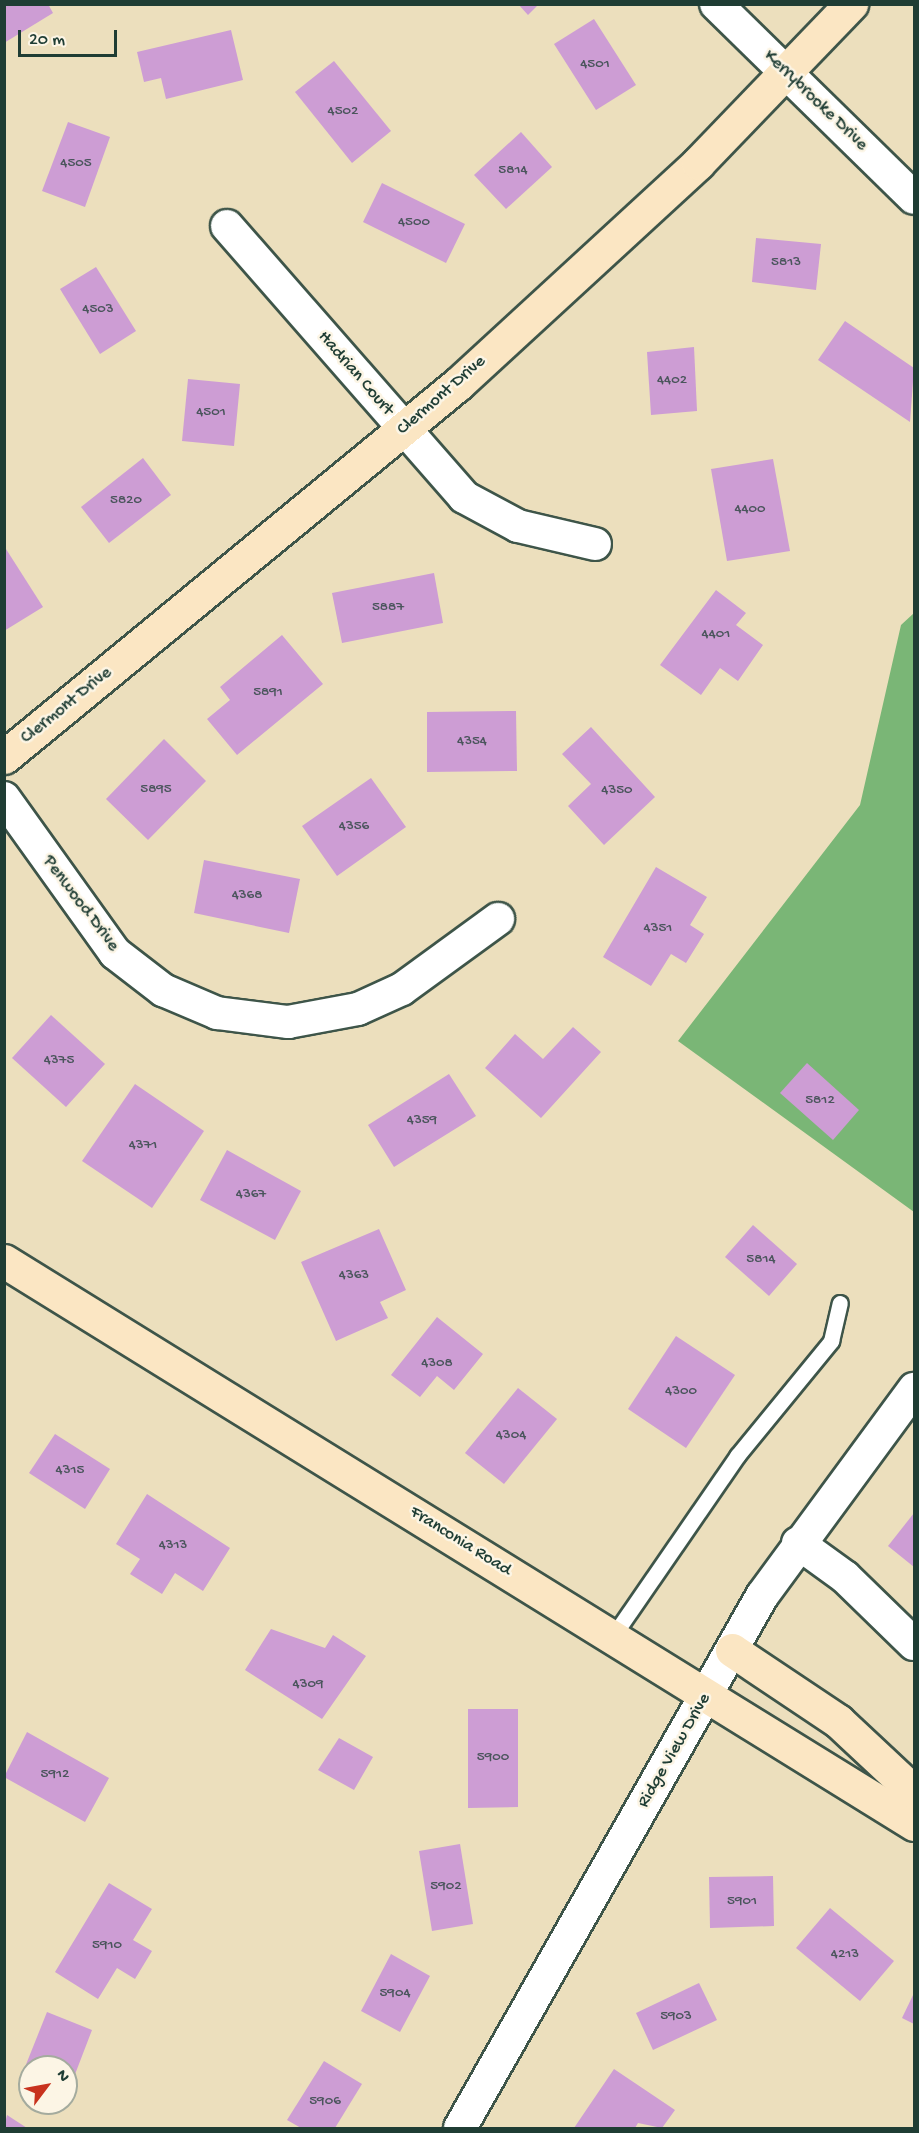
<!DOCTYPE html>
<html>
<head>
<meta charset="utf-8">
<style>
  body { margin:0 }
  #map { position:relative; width:919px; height:2133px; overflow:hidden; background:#ecdfbd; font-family:"Gochi Hand",sans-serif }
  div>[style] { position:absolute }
  .forest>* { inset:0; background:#7ab676 }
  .building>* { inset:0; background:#cd9dd4 }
  .roads { filter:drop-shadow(2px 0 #3e5549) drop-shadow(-2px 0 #3e5549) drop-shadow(0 2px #3e5549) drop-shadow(0 -2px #3e5549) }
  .lane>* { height:15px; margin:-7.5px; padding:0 7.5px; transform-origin:7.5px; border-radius:7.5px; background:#fff }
  .street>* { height:32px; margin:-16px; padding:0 16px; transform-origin:16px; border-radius:16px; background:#fff }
  .secondary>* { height:33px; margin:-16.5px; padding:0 16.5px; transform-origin:16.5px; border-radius:16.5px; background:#fbe6c3 }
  span { translate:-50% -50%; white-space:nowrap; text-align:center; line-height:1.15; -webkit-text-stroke:5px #fcf5e5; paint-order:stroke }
  .number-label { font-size:15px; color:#4a555c }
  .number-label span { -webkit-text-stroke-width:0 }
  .street-label { font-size:18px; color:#1f3d34 }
  .frame { position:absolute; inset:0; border:6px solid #1f3d34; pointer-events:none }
  .north { position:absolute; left:18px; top:2055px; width:60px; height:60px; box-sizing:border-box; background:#fcf5e5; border:2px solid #a4ab9e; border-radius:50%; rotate:58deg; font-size:16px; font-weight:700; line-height:24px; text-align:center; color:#1f3d34 }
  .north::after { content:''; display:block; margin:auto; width:21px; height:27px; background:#c8321e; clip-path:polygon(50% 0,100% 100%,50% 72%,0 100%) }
  .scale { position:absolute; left:18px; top:30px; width:99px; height:27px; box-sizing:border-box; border:3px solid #1f3d34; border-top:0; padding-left:8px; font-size:18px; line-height:21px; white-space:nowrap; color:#1f3d34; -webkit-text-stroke:4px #fcf5e5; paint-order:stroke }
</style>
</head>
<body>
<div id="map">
  <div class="forest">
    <div style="clip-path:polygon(914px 613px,914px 1212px,678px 1041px,860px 805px,901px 625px)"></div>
  </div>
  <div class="building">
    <div style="clip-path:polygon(4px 4px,48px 4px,53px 13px,4px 43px)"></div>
    <div style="clip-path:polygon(518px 4px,539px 4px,528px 15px)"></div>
    <div style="clip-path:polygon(594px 19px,636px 85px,596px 110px,554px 44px)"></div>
    <div style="clip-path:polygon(231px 30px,243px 80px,166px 99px,161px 78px,144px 82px,137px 52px)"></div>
    <div style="clip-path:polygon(334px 61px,391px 131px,352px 163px,295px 92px)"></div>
    <div style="clip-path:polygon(68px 122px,110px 137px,85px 207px,42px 191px)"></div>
    <div style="clip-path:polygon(521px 132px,552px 167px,506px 209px,474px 175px)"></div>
    <div style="clip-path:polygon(382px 183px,465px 224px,446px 263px,363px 222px)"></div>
    <div style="clip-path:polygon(756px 238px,821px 244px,816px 290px,752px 282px)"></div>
    <div style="clip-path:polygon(96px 267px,136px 331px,100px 354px,60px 289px)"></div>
    <div style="clip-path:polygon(845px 321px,914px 368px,910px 422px,818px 360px)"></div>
    <div style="clip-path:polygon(694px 347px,697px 411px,651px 415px,647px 352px)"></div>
    <div style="clip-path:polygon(188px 379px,240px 384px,234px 446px,182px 441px)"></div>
    <div style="clip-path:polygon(143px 458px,171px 495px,109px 543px,81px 507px)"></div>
    <div style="clip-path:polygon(773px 459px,790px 551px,727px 561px,711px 469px)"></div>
    <div style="clip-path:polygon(6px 549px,43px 607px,4px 631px,4px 550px)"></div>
    <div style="clip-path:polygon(434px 573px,443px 623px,342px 643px,332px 593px)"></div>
    <div style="clip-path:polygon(716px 590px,746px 613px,736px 625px,763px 645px,738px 681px,720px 668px,701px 695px,660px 665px)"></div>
    <div style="clip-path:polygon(282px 635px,323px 684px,237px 755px,207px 719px,230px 700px,220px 687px)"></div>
    <div style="clip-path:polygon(516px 711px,517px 771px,427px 772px,427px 712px)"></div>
    <div style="clip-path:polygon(591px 727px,655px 797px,604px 845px,568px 806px,591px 784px,562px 754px)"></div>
    <div style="clip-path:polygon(164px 739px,206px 781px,148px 840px,106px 799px)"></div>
    <div style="clip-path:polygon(371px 778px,406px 827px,337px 876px,302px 826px)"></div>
    <div style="clip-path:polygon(204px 860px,300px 879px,289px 933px,194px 913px)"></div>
    <div style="clip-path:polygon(656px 867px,707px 897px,690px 925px,704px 934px,686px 963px,671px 954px,651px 986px,603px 957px)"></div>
    <div style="clip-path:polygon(51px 1015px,105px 1064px,66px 1107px,12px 1058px)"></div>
    <div style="clip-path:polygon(573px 1027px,601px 1052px,541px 1118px,485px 1068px,515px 1034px,543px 1059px)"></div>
    <div style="clip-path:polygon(807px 1063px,859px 1110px,833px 1140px,780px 1093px)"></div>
    <div style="clip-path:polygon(449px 1074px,476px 1116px,394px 1167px,368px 1125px)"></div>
    <div style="clip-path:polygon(135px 1084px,204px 1131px,152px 1208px,82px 1161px)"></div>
    <div style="clip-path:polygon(227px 1150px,301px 1191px,275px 1240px,200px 1200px)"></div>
    <div style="clip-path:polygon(753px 1225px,797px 1264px,769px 1296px,725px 1257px)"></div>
    <div style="clip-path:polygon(379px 1229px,406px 1290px,380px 1302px,388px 1318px,336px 1341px,301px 1262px)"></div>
    <div style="clip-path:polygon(437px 1317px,483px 1354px,454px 1390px,437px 1376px,420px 1397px,391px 1375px)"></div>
    <div style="clip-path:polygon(676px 1336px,735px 1375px,686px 1448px,628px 1409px)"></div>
    <div style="clip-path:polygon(518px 1388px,557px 1419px,504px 1484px,465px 1453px)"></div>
    <div style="clip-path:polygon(55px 1434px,110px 1469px,85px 1509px,29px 1473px)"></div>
    <div style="clip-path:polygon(147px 1494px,230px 1548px,203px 1591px,175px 1573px,162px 1594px,130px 1574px,140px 1559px,116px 1544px)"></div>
    <div style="clip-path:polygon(914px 1513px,914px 1567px,888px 1546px)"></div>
    <div style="clip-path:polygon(271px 1629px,325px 1648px,333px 1635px,366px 1656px,322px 1719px,245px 1670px)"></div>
    <div style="clip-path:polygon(468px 1709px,518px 1709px,518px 1807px,468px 1808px)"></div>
    <div style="clip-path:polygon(27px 1732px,109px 1778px,85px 1822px,4px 1777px)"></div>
    <div style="clip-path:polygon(339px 1738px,373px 1757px,354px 1790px,318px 1770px)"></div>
    <div style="clip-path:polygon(460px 1844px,473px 1924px,432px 1931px,419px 1851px)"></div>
    <div style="clip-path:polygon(773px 1876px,774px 1926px,710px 1928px,709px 1877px)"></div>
    <div style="clip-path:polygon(109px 1883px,152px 1909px,133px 1940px,152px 1951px,135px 1979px,117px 1968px,98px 1999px,55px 1972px)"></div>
    <div style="clip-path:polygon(830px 1908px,894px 1961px,860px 2001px,796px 1948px)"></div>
    <div style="clip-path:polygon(391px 1954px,430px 1976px,400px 2032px,361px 2011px)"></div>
    <div style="clip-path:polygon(699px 1983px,717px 2020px,653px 2050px,636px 2013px)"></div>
    <div style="clip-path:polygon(914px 1993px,914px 2024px,902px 2018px)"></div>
    <div style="clip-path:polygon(47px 2012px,92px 2030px,69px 2090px,66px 2067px,23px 2072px)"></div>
    <div style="clip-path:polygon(324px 2061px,362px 2084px,335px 2128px,301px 2128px,287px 2120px)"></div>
    <div style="clip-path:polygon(614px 2069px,675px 2110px,662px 2128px,638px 2123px,635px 2128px,574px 2128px)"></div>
    <div style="clip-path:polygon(7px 2115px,27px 2128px,4px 2128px)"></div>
  </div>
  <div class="roads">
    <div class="lane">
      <div style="left:613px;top:1636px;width:219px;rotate:-55.4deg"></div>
      <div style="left:737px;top:1456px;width:149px;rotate:-50.7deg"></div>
      <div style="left:831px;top:1341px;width:39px;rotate:-77deg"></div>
    </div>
    <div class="street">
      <div style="left:716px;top:4px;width:277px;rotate:44.4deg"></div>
      <div style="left:227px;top:226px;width:360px;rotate:48.8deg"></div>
      <div style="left:464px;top:497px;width:61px;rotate:28.2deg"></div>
      <div style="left:518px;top:526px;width:79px;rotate:13.2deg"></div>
      <div style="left:4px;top:798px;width:191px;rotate:54.4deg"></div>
      <div style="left:115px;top:953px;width:61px;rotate:37.6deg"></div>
      <div style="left:163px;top:990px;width:59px;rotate:23.1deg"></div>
      <div style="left:217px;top:1013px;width:72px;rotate:7.2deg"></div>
      <div style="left:288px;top:1022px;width:71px;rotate:-10.5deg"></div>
      <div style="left:358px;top:1009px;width:48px;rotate:-24.4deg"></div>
      <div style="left:402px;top:989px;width:119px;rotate:-36.1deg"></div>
      <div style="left:798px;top:1543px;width:58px;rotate:35.9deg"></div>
      <div style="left:845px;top:1577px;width:96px;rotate:44.2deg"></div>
      <div style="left:460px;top:2128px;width:612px;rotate:-60.42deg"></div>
      <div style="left:762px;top:1596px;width:257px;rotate:-53.7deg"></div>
    </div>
    <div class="secondary">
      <div style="left:4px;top:757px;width:588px;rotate:-39.41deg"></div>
      <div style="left:458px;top:384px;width:326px;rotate:-42.6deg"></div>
      <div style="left:698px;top:163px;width:221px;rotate:-46.1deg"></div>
      <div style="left:4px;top:1261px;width:1070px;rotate:31.74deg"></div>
      <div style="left:732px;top:1650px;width:128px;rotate:33.8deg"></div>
      <div style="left:838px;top:1721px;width:104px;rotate:43.1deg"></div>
    </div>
  </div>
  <div class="number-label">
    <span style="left:595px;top:65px">4501</span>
    <span style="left:343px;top:112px">4502</span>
    <span style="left:76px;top:164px">4505</span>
    <span style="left:513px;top:171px">5814</span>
    <span style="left:414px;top:223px">4500</span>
    <span style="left:786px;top:263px">5813</span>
    <span style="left:98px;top:310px">4503</span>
    <span style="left:672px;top:381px">4402</span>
    <span style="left:211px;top:413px">4501</span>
    <span style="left:126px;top:501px">5820</span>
    <span style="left:750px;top:510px">4400</span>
    <span style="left:388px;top:608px">5887</span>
    <span style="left:716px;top:635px">4401</span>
    <span style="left:268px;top:693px">5891</span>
    <span style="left:472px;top:742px">4354</span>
    <span style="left:156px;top:790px">5895</span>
    <span style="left:617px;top:791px">4350</span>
    <span style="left:354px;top:827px">4356</span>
    <span style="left:247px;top:896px">4368</span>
    <span style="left:658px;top:929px">4351</span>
    <span style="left:59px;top:1061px">4375</span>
    <span style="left:820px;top:1101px">5812</span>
    <span style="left:422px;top:1121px">4359</span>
    <span style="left:143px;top:1146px">4371</span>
    <span style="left:251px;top:1195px">4367</span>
    <span style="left:761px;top:1260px">5814</span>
    <span style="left:354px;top:1276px">4363</span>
    <span style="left:437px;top:1364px">4308</span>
    <span style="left:681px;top:1392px">4300</span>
    <span style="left:511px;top:1436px">4304</span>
    <span style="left:70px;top:1471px">4315</span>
    <span style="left:173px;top:1546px">4313</span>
    <span style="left:308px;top:1685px">4309</span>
    <span style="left:493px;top:1758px">5900</span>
    <span style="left:55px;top:1775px">5912</span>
    <span style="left:446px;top:1887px">5902</span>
    <span style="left:742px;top:1902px">5901</span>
    <span style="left:107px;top:1946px">5910</span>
    <span style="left:845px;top:1955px">4213</span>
    <span style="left:395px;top:1994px">5904</span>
    <span style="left:676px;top:2017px">5903</span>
    <span style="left:325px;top:2102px">5906</span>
  </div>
  <div class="street-label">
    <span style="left:815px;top:101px;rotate:44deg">Kerrybrooke Drive</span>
    <span style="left:355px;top:374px;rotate:49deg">Hadrian Court</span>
    <span style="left:442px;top:396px;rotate:-41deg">Clermont Drive</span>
    <span style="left:67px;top:706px;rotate:-39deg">Clermont Drive</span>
    <span style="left:80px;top:904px;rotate:53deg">Penwood Drive</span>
    <span style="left:460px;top:1542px;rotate:32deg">Franconia Road</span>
    <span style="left:675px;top:1751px;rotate:-60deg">Ridge View Drive</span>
  </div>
  <div class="frame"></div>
  <div class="north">N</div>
  <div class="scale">20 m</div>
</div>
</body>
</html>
